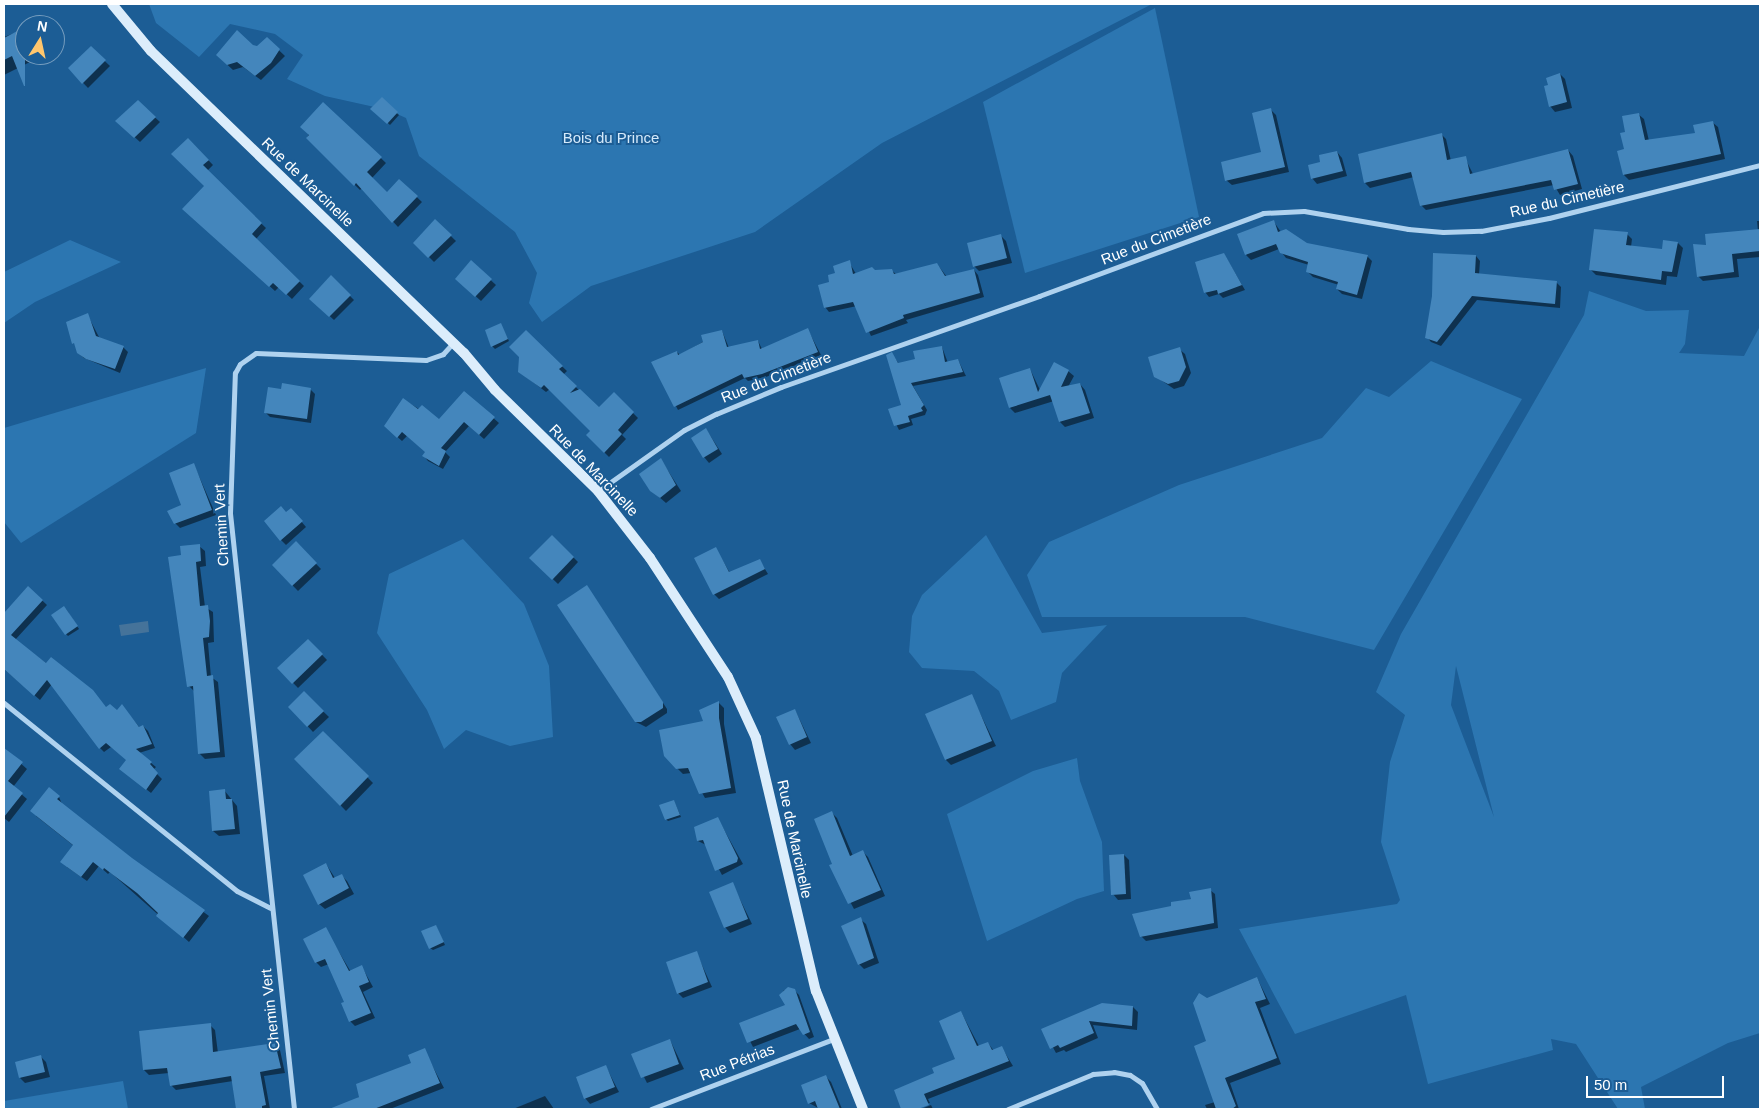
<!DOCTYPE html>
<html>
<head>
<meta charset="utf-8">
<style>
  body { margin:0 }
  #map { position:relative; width:1764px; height:1113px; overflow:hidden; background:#1c5d95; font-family:Arial,sans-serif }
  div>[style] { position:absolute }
  .green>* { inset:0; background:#2c76b1 }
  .water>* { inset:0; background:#45739a }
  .shadow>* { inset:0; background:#0007 }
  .building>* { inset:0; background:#4486bc }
  .street>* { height:5px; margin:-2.5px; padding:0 2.5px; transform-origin:2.5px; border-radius:2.5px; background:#afd2ef }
  .secondary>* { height:10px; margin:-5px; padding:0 5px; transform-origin:5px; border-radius:5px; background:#dcedfb }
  span { translate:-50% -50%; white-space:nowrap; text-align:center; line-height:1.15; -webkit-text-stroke:4px #1c5d95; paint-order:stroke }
  .park-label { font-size:15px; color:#d5eafb }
  .street-label { font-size:15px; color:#fff }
  .frame { position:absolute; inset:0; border:5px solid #fff; pointer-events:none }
  .north { position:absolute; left:15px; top:15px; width:50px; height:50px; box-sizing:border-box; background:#1c5d95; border:1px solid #779ebf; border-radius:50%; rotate:10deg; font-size:14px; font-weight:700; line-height:20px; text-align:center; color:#fff }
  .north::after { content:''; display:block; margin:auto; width:18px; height:22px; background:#ffc66d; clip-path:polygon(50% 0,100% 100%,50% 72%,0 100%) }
  .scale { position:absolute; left:1586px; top:1076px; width:138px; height:22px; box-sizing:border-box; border:2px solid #fff; border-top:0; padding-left:6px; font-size:15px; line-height:18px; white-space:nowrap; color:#fff; -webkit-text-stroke:4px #1c5d95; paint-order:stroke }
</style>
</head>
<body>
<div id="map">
  <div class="green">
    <div style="clip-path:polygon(149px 4px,1152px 4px,882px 143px,755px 232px,591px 286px,542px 322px,529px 303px,537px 273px,515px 232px,419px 156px,406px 118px,388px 110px,325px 96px,287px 79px,303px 55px,275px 34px,230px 24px,199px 57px,156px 23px)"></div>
    <div style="clip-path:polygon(1155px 8px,1199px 217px,1025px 273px,983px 102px)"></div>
    <div style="clip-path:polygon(70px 240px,121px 262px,35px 302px,4px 323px,4px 272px)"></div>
    <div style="clip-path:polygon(evenodd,1589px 291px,1646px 311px,1689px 310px,1685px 344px,1679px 353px,1744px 356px,1760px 326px,1760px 1033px,1728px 1043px,1641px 1087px,1645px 1109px,1618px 1109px,1576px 1044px,1551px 1039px,1553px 1050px,1428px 1084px,1406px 995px,1295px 1034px,1239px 929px,1397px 904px,1400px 900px,1381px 842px,1390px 762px,1405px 715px,1376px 692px,1401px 634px,1584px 315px,1589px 291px,1456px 666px,1494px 817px,1451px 705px,1456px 666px)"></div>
    <div style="clip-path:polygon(1431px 361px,1522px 399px,1374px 650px,1245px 617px,1042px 617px,1027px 575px,1049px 542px,1179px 485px,1322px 438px,1366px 388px,1389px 397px)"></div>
    <div style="clip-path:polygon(206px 368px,196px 433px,21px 543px,4px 522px,4px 428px)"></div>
    <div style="clip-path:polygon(986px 535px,1042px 633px,1107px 625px,1062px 673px,1056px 702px,1011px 720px,999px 691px,974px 671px,922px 668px,909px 652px,912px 616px,922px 595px)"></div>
    <div style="clip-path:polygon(463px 539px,524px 604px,549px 666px,553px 737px,510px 746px,466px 730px,444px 749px,427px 710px,377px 633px,389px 574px)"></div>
    <div style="clip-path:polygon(1077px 758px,1080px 781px,1102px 842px,1104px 891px,1077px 899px,987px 941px,947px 814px,1033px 771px)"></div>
    <div style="clip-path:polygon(123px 1081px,128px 1109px,4px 1109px,4px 1101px)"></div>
  </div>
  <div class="water">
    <div style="clip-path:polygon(148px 621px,149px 632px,121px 636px,119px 625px)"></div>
  </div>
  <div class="shadow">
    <div style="clip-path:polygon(25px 29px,25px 55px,44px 55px,4px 75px,4px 37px)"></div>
    <div style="clip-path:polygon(267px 39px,285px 56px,261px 80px,243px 67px,233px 70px,217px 55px,258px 47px)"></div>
    <div style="clip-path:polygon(91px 48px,110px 66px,88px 88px,69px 68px)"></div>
    <div style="clip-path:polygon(1560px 74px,1565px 79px,1572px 108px,1555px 112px,1550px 106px,1549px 86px)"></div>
    <div style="clip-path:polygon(382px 99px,399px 115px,390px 125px,372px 109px)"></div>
    <div style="clip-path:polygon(138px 102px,160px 122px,140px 142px,117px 121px)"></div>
    <div style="clip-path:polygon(323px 103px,386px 163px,372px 178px,387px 194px,400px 181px,422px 202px,398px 227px,362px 188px,360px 190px,307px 138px)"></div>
    <div style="clip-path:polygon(1271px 110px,1276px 115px,1289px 172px,1232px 185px,1226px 180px,1263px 153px)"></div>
    <div style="clip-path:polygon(1638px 114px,1644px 119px,1649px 141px,1697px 134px,1712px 122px,1718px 127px,1725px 159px,1629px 180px,1624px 175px,1626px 133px)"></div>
    <div style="clip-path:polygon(1441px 134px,1446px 139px,1451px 161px,1465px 158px,1473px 174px,1568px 150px,1573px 156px,1582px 189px,1560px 195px,1554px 185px,1426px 210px,1421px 205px,1414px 177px,1370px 188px,1365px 183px)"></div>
    <div style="clip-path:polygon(188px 139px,213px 165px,207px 171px,266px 228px,256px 239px,304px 286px,292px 299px,279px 287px,275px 291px,189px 213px,206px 186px)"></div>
    <div style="clip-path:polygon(1337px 152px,1342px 158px,1347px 176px,1317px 184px,1312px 178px,1322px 163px)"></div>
    <div style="clip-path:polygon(435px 221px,456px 241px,434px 262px,415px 243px)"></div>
    <div style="clip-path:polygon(1757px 221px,1760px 221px,1760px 257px,1737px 259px,1739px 277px,1703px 281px,1698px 276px,1707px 247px,1758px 231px)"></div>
    <div style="clip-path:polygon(1274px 222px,1281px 232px,1306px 244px,1367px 256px,1372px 261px,1362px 299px,1342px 294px,1337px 289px,1339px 285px,1313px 277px,1307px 271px,1309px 265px,1286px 258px,1279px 249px,1251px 260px,1246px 255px)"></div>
    <div style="clip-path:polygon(1627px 234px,1632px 239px,1631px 247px,1663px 250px,1678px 243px,1683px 248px,1677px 277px,1667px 276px,1666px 285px,1596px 275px,1591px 270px)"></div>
    <div style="clip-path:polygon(1001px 236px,1006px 241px,1012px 263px,979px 271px,974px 266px)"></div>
    <div style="clip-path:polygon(1224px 254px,1245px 290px,1223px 298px,1219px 294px,1209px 297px,1205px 292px)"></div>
    <div style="clip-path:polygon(1476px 256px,1480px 261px,1479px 275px,1556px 282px,1561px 287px,1560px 308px,1477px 300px,1441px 346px,1431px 342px,1427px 337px,1433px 296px)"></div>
    <div style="clip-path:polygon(471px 262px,496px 285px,481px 301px,462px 284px)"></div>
    <div style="clip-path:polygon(849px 262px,856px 274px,891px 270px,896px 274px,937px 264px,947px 277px,974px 270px,978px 275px,984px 297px,906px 320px,908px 323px,871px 336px,857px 306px,829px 312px,825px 307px,831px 283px)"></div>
    <div style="clip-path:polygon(331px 277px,354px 300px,334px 320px,311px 299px)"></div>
    <div style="clip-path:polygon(87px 314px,100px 339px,123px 347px,128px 352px,120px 373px,84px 358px,78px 353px,68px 322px)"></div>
    <div style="clip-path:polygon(500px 324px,509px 341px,495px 349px,492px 346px)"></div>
    <div style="clip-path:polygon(808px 330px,821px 355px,766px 377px,748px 381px,745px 378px,678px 410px,653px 362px,677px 352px,680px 355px,722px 331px,729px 348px,758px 341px,762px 349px)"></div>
    <div style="clip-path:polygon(526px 332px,567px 371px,563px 375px,599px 409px,614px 394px,638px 418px,622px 435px,626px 439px,609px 457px,587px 435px,592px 431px,550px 389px,546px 392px,525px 376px)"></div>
    <div style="clip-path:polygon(942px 347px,948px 363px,958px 360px,966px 376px,913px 386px,927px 410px,925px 415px,911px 419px,913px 425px,899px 430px,889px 410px,903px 405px,892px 354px,899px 364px,917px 360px)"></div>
    <div style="clip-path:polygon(1179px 349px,1185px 354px,1191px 373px,1184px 386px,1174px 389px,1155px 376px)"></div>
    <div style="clip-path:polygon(1030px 369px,1040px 390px,1068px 371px,1074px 376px,1068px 387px,1080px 384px,1085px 390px,1094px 418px,1065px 427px,1060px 422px,1054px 401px,1015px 413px,1010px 408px)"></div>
    <div style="clip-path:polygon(310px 389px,315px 394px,311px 423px,270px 417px,265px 412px,282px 390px)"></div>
    <div style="clip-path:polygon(464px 392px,499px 423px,484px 439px,469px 426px,445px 452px,450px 457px,443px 469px,428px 461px,424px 456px,426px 452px,407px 436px,402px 441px,385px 426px,404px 400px,439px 421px)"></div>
    <div style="clip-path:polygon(706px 429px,722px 454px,709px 463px,704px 457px)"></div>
    <div style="clip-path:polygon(661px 460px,681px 491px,666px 503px,651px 490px)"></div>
    <div style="clip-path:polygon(194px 465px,216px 515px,180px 528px,175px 523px)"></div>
    <div style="clip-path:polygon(286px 513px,295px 514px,306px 527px,286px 545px,281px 540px)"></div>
    <div style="clip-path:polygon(552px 536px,578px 562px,558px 584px,531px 558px)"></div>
    <div style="clip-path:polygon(296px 543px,321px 569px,298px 591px,273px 565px)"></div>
    <div style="clip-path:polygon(199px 546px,205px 551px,206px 566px,200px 567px,205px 607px,213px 612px,214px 642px,208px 643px,211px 677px,218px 682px,225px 757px,205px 759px,199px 753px,195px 692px,189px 686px,183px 557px)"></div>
    <div style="clip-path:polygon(716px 549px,730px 573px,760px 561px,768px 574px,719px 599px,714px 594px)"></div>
    <div style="clip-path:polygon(28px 587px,47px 605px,15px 640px,106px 708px,117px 711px,122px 706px,140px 728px,143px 726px,148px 731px,155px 748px,139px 753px,156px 767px,153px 770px,162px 779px,151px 793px,126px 773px,128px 760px,111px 747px,104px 752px,100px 748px,52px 684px,40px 700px,4px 669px,4px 614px)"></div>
    <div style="clip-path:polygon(587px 587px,667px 709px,667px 713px,646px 727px,636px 722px)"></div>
    <div style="clip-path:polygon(66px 609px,79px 629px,68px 636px,66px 634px)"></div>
    <div style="clip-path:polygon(308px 640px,327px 660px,298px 688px,279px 668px)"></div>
    <div style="clip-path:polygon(304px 693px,329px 717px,313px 732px,290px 707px)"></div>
    <div style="clip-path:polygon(971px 695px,996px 746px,951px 765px,946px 760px)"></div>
    <div style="clip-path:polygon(719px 703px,724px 708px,724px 724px,736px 793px,705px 798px,691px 773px,683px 774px,677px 768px,704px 722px,701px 710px)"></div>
    <div style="clip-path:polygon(795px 710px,811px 743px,795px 750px,790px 744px)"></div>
    <div style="clip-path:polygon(323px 732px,373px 783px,346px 811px,296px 759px)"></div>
    <div style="clip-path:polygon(8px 752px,27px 769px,13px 787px,27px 799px,9px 822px,4px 818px,4px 758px)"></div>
    <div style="clip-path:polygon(224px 790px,237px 806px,240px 834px,219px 836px,213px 831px)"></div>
    <div style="clip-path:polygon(59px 797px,62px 804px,131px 859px,209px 916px,189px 942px,110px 872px,108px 874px,99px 866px,87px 881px,67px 867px,74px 846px,36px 816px)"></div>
    <div style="clip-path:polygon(674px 801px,681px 817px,668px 821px,666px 819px)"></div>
    <div style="clip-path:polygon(832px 813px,837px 818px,853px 856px,863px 852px,868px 857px,885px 896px,854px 909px,831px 866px,834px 865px)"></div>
    <div style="clip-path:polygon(718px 819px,743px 864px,722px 875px,706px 845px,698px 841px)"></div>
    <div style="clip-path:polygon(1124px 855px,1129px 860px,1131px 899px,1118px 900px,1113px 894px)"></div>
    <div style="clip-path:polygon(326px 864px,335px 878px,342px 876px,347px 881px,354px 894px,325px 909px,319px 904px)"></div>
    <div style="clip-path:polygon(732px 883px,752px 924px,730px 933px,725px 927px)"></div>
    <div style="clip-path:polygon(1210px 890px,1215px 894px,1218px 928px,1146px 941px,1141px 936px,1173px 907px)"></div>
    <div style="clip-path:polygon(860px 919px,866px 924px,879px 963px,864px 969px,859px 964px)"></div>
    <div style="clip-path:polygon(436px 926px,445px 945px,433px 950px,430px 948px)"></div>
    <div style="clip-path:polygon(325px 929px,351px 972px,362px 967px,373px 987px,363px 992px,375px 1018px,355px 1026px,350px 1021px,346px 1002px,329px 964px,321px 967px,316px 962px)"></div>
    <div style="clip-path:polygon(696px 952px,712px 987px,683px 998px,678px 993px)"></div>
    <div style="clip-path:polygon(1257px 978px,1270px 1004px,1260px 1008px,1281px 1064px,1230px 1083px,1239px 1109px,1207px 1109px,1205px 1105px,1215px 1102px,1208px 1042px,1207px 999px)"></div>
    <div style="clip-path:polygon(784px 990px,795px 991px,799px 995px,814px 1037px,809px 1039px,800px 1029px,753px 1047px,741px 1023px,787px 1006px,781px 995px)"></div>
    <div style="clip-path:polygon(1133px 1007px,1138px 1012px,1137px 1030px,1093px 1025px,1098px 1038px,1066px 1052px,1064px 1050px,1056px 1053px,1043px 1029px)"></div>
    <div style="clip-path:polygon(961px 1012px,979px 1046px,988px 1043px,994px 1051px,1002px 1048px,1013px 1066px,928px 1099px,930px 1103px,903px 1109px,895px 1090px,936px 1074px,956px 1060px)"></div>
    <div style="clip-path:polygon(210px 1025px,215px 1030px,218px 1053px,275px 1044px,280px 1050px,285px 1073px,264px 1076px,270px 1109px,239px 1109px,233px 1081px,176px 1090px,171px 1085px,169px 1073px,149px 1075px,144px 1070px,141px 1032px)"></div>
    <div style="clip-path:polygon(670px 1040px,684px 1069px,647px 1083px,633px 1055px)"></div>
    <div style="clip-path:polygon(424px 1050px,444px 1088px,390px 1109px,358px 1109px,354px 1100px,412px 1064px)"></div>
    <div style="clip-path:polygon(41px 1057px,46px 1062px,50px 1077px,25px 1083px,20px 1078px)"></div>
    <div style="clip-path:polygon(606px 1067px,619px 1092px,590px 1104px,585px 1098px)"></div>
    <div style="clip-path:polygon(826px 1077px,831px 1082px,842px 1109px,820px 1109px,809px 1103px)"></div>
    <div style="clip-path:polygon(545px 1096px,554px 1109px,513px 1109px)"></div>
    <div style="clip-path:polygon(931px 1105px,933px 1109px,921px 1109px)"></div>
  </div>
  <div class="building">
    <div style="clip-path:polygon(25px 27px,25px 86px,24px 86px,12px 56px,4px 60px,4px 38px)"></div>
    <div style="clip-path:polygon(237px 30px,253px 45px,257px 46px,267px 37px,280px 49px,271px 63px,255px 76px,237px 62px,227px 65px,216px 55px)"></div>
    <div style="clip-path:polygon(91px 46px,106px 60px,82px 84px,68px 68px)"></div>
    <div style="clip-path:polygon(1560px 73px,1567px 102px,1549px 107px,1544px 86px,1548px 85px,1546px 78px)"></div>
    <div style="clip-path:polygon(382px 97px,398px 112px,387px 124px,370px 109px)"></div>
    <div style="clip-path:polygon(138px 100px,156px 117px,134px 138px,115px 121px)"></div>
    <div style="clip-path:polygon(323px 102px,382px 157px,367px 172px,387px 192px,399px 179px,418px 196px,392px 223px,356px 183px,354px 186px,306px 138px,309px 135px,300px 127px)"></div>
    <div style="clip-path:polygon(1271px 108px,1285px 167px,1225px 181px,1221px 162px,1261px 152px,1252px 113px)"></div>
    <div style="clip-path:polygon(1639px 113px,1645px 140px,1695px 133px,1693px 125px,1713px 121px,1721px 154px,1623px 175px,1617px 151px,1624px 149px,1620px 133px,1625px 132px,1622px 116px)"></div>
    <div style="clip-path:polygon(1442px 133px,1447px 160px,1466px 156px,1470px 174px,1568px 149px,1578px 184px,1554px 190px,1551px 180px,1420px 206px,1411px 172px,1364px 183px,1358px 154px)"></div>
    <div style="clip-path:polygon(188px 138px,209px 160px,203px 165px,262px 223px,252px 234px,300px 281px,286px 295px,273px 283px,269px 287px,182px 209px,204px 186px,171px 154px)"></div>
    <div style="clip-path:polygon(1337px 151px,1343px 171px,1311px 179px,1308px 165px,1320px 162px,1319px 155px)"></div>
    <div style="clip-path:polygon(435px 219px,452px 235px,428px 258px,413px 243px)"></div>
    <div style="clip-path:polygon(1274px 220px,1278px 232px,1286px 229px,1307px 243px,1368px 255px,1357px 295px,1336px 289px,1338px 282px,1306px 272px,1308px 262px,1280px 253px,1276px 244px,1245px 255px,1237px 234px)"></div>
    <div style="clip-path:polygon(1594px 229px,1628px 232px,1626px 245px,1662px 249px,1663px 240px,1678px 242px,1672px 272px,1662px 271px,1661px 280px,1589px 270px)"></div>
    <div style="clip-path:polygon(1760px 229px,1760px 251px,1732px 254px,1734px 272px,1697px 277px,1693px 244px,1706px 245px,1705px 234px)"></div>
    <div style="clip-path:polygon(1001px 234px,1007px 258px,973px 267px,967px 243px)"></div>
    <div style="clip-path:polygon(1224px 253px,1242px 285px,1218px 294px,1217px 290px,1204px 293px,1195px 262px)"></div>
    <div style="clip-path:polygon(1433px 253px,1476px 255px,1475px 273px,1557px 281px,1555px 304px,1472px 296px,1437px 342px,1425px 338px,1432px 296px)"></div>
    <div style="clip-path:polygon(471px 260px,492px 279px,475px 297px,455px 279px)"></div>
    <div style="clip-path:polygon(850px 260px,853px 274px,872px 267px,875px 270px,892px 269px,894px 274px,937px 263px,945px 276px,974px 269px,980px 293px,903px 315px,904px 318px,866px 333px,853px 302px,824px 308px,818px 285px,829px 282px,828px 275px,835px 273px,833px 266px)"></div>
    <div style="clip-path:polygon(331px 275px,351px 295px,329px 317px,309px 299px)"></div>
    <div style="clip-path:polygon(88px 313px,96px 336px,124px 346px,115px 369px,86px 359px,77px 353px,74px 343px,72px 344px,66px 322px)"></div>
    <div style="clip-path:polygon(501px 323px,508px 339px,491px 347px,485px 330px)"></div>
    <div style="clip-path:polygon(808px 328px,818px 352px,762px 374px,744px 378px,742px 374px,674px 407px,651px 362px,677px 351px,678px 355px,703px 342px,701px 335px,722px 330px,727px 347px,758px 340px,760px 349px)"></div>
    <div style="clip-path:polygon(526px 330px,563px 366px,559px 369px,577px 386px,570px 393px,580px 389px,599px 407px,614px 392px,634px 412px,618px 430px,622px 434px,604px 453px,586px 435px,590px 431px,544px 385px,541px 388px,518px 372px,519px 357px,509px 347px)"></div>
    <div style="clip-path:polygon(942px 346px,945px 362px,958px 359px,963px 372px,911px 383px,924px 405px,921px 408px,923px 411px,908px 416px,910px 422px,894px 426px,888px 409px,901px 405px,886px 355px,892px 352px,898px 363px,915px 359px,913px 351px)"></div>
    <div style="clip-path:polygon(1180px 347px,1186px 367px,1179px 381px,1168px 384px,1154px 377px,1148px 357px)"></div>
    <div style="clip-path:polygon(1054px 362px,1069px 370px,1061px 387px,1080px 383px,1090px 413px,1059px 422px,1050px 395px,1009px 408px,999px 378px,1030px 368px,1038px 392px)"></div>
    <div style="clip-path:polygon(282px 383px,311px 388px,307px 419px,264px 413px,268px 387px,281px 389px)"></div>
    <div style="clip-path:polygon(464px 391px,495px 417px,479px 435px,464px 422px,441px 448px,446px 451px,439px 466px,422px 456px,425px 452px,402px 432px,397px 438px,384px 426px,403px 398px,418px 409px,422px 405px,439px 419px)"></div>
    <div style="clip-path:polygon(706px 428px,718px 449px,703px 458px,691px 438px)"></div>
    <div style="clip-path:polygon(661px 458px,676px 485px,660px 498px,650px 491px,639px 474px)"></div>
    <div style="clip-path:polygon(194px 463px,212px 510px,174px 524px,167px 511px,181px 505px,169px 473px)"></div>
    <div style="clip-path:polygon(281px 506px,286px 512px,291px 508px,303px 521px,280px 541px,264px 521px)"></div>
    <div style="clip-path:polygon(552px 535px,574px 557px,552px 580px,529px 558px)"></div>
    <div style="clip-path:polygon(296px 541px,317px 563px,292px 586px,272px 565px)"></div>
    <div style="clip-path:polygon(200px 544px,201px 561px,196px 562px,200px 606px,208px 605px,210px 621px,209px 637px,203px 638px,207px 676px,213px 675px,220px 752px,198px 754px,193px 686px,187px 687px,168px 557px,181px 555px,180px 546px)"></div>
    <div style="clip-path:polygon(716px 547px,729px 572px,760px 559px,765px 569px,713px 595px,694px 558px)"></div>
    <div style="clip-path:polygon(587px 585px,663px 702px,663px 708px,641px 722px,635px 722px,557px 605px)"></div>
    <div style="clip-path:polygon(28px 586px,43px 600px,11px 635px,46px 663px,51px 657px,93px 690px,106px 707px,110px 704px,117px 710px,122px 704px,139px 727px,143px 725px,152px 744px,136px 749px,152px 762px,150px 764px,158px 773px,146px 790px,119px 769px,126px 760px,106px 743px,99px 749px,47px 680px,34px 696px,4px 669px,4px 613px)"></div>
    <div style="clip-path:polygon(64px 606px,78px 626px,65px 635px,51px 615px)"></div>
    <div style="clip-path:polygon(308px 639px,323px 654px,292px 684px,277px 668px)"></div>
    <div style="clip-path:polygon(304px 691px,324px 711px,307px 727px,288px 707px)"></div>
    <div style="clip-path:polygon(972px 694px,992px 741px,945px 760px,925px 714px)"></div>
    <div style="clip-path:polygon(719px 701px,719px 718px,731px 788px,699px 794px,688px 768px,676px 769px,664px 756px,659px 730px,703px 721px,699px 710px)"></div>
    <div style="clip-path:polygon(795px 709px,807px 737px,789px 745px,776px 717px)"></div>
    <div style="clip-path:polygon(323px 731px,369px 776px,340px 806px,294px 759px)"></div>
    <div style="clip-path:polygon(4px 748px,23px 762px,8px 781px,23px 793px,4px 817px)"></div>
    <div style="clip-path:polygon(49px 787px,60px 796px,57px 799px,132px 858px,205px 910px,183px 938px,156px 916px,158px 913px,137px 893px,104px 868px,103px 870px,93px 862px,81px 877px,60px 862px,73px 845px,30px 811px)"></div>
    <div style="clip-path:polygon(225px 789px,226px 799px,232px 799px,235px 829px,212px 831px,209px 791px)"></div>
    <div style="clip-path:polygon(674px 800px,680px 815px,665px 820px,659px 805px)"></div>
    <div style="clip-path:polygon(832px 811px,850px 856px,863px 850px,881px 890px,848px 904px,829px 865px,832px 864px,814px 819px)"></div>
    <div style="clip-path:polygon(718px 817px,738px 858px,737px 862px,715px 871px,703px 840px,697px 841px,694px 827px)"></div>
    <div style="clip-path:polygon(1124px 854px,1126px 894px,1111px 895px,1109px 855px)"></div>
    <div style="clip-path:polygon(326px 863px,333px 878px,342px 874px,349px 888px,318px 905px,303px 875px)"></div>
    <div style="clip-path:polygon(733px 882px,748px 919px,724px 928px,709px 892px)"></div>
    <div style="clip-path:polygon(1211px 888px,1214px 923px,1140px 937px,1132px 914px,1171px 906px,1171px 902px,1191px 899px,1189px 892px)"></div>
    <div style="clip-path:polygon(861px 917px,874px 958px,858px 965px,841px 926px)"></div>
    <div style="clip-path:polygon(436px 925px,444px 942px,429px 949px,421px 931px)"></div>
    <div style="clip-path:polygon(326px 927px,349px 971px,362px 965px,369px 982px,359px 986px,371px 1013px,349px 1022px,341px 1003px,344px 1002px,325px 959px,315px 963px,303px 939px)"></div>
    <div style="clip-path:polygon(697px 951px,708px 982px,677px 994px,666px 962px)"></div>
    <div style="clip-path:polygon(1257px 977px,1266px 999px,1255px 1002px,1277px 1058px,1225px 1078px,1236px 1106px,1232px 1109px,1216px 1109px,1194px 1046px,1206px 1041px,1193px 1003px,1199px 993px,1207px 998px)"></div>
    <div style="clip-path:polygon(788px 987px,795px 989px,810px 1032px,803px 1035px,796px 1024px,747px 1043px,739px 1023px,785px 1005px,779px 995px)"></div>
    <div style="clip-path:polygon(1102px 1003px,1133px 1006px,1132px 1026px,1089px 1021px,1094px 1033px,1060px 1048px,1058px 1045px,1050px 1049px,1041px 1029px)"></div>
    <div style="clip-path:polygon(961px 1011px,977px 1046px,988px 1042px,992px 1050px,1002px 1046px,1009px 1061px,924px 1094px,929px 1105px,918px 1109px,901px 1109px,894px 1090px,934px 1073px,932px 1068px,955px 1059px,939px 1021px)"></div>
    <div style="clip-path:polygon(211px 1023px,213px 1052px,275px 1043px,281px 1068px,260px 1072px,266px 1105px,262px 1106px,262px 1109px,236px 1109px,231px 1076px,170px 1086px,167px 1068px,143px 1070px,139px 1031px)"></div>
    <div style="clip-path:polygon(670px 1039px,679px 1064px,641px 1078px,631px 1054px)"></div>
    <div style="clip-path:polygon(425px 1048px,440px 1083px,374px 1109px,329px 1109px,359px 1097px,356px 1084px,411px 1063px,408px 1055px)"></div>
    <div style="clip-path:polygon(41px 1055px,45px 1072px,19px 1078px,15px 1062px)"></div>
    <div style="clip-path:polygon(606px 1065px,615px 1087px,584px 1099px,576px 1077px)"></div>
    <div style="clip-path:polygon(826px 1075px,840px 1109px,818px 1109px,815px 1101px,808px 1104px,801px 1085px)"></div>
  </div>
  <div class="street">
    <div style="left:598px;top:491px;width:105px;rotate:-35.3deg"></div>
    <div style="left:684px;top:430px;width:36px;rotate:-27deg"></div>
    <div style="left:716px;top:414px;width:70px;rotate:-22.6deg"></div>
    <div style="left:781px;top:387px;width:274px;rotate:-19.4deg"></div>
    <div style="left:1039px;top:296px;width:239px;rotate:-20.3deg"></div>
    <div style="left:1263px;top:213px;width:41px;rotate:-2.8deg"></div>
    <div style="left:1304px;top:211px;width:106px;rotate:9.8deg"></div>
    <div style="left:1408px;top:229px;width:35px;rotate:5deg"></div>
    <div style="left:1443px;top:232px;width:38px;rotate:-2deg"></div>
    <div style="left:1481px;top:231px;width:69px;rotate:-10.8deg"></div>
    <div style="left:1549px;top:218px;width:218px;rotate:-14.1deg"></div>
    <div style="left:4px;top:703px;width:299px;rotate:38.9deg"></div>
    <div style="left:237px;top:891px;width:37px;rotate:27deg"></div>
    <div style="left:294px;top:1109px;width:599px;rotate:-96.13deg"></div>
    <div style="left:230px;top:513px;width:140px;rotate:-88deg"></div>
    <div style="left:235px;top:373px;width:10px;rotate:-61deg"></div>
    <div style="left:240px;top:364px;width:19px;rotate:-35deg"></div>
    <div style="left:256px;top:353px;width:170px;rotate:2.4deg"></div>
    <div style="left:426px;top:360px;width:18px;rotate:-19deg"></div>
    <div style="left:443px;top:354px;width:15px;rotate:-48deg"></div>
    <div style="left:651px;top:1109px;width:195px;rotate:-21deg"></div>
    <div style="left:1008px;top:1109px;width:92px;rotate:-22.4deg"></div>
    <div style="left:1093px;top:1074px;width:21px;rotate:-5deg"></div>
    <div style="left:1114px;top:1072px;width:16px;rotate:11deg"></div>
    <div style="left:1130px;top:1075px;width:14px;rotate:34deg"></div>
    <div style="left:1142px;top:1083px;width:30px;rotate:60deg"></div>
  </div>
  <div class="secondary">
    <div style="left:112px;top:4px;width:61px;rotate:50.3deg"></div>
    <div style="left:151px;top:51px;width:435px;rotate:44deg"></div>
    <div style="left:464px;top:353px;width:48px;rotate:50deg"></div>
    <div style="left:495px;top:390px;width:144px;rotate:44.4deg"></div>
    <div style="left:598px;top:491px;width:85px;rotate:52.2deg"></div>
    <div style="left:650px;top:558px;width:142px;rotate:56.8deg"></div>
    <div style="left:728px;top:677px;width:67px;rotate:65.3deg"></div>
    <div style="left:756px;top:738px;width:260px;rotate:76.7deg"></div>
    <div style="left:816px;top:991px;width:127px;rotate:68.3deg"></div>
  </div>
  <div class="park-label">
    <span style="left:611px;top:138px">Bois du Prince</span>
  </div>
  <div class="street-label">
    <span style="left:308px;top:182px;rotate:44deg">Rue de Marcinelle</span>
    <span style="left:1567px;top:199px;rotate:-13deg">Rue du Cimetière</span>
    <span style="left:1156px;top:239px;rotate:-21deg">Rue du Cimetière</span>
    <span style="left:776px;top:377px;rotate:-21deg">Rue du Cimetière</span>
    <span style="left:594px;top:470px;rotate:46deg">Rue de Marcinelle</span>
    <span style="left:221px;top:525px;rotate:-93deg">Chemin Vert</span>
    <span style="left:795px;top:839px;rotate:78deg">Rue de Marcinelle</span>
    <span style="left:270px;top:1010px;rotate:-96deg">Chemin Vert</span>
    <span style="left:737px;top:1062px;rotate:-21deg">Rue Pétrias</span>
  </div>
  <div class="frame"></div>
  <div class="north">N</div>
  <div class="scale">50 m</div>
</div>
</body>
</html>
